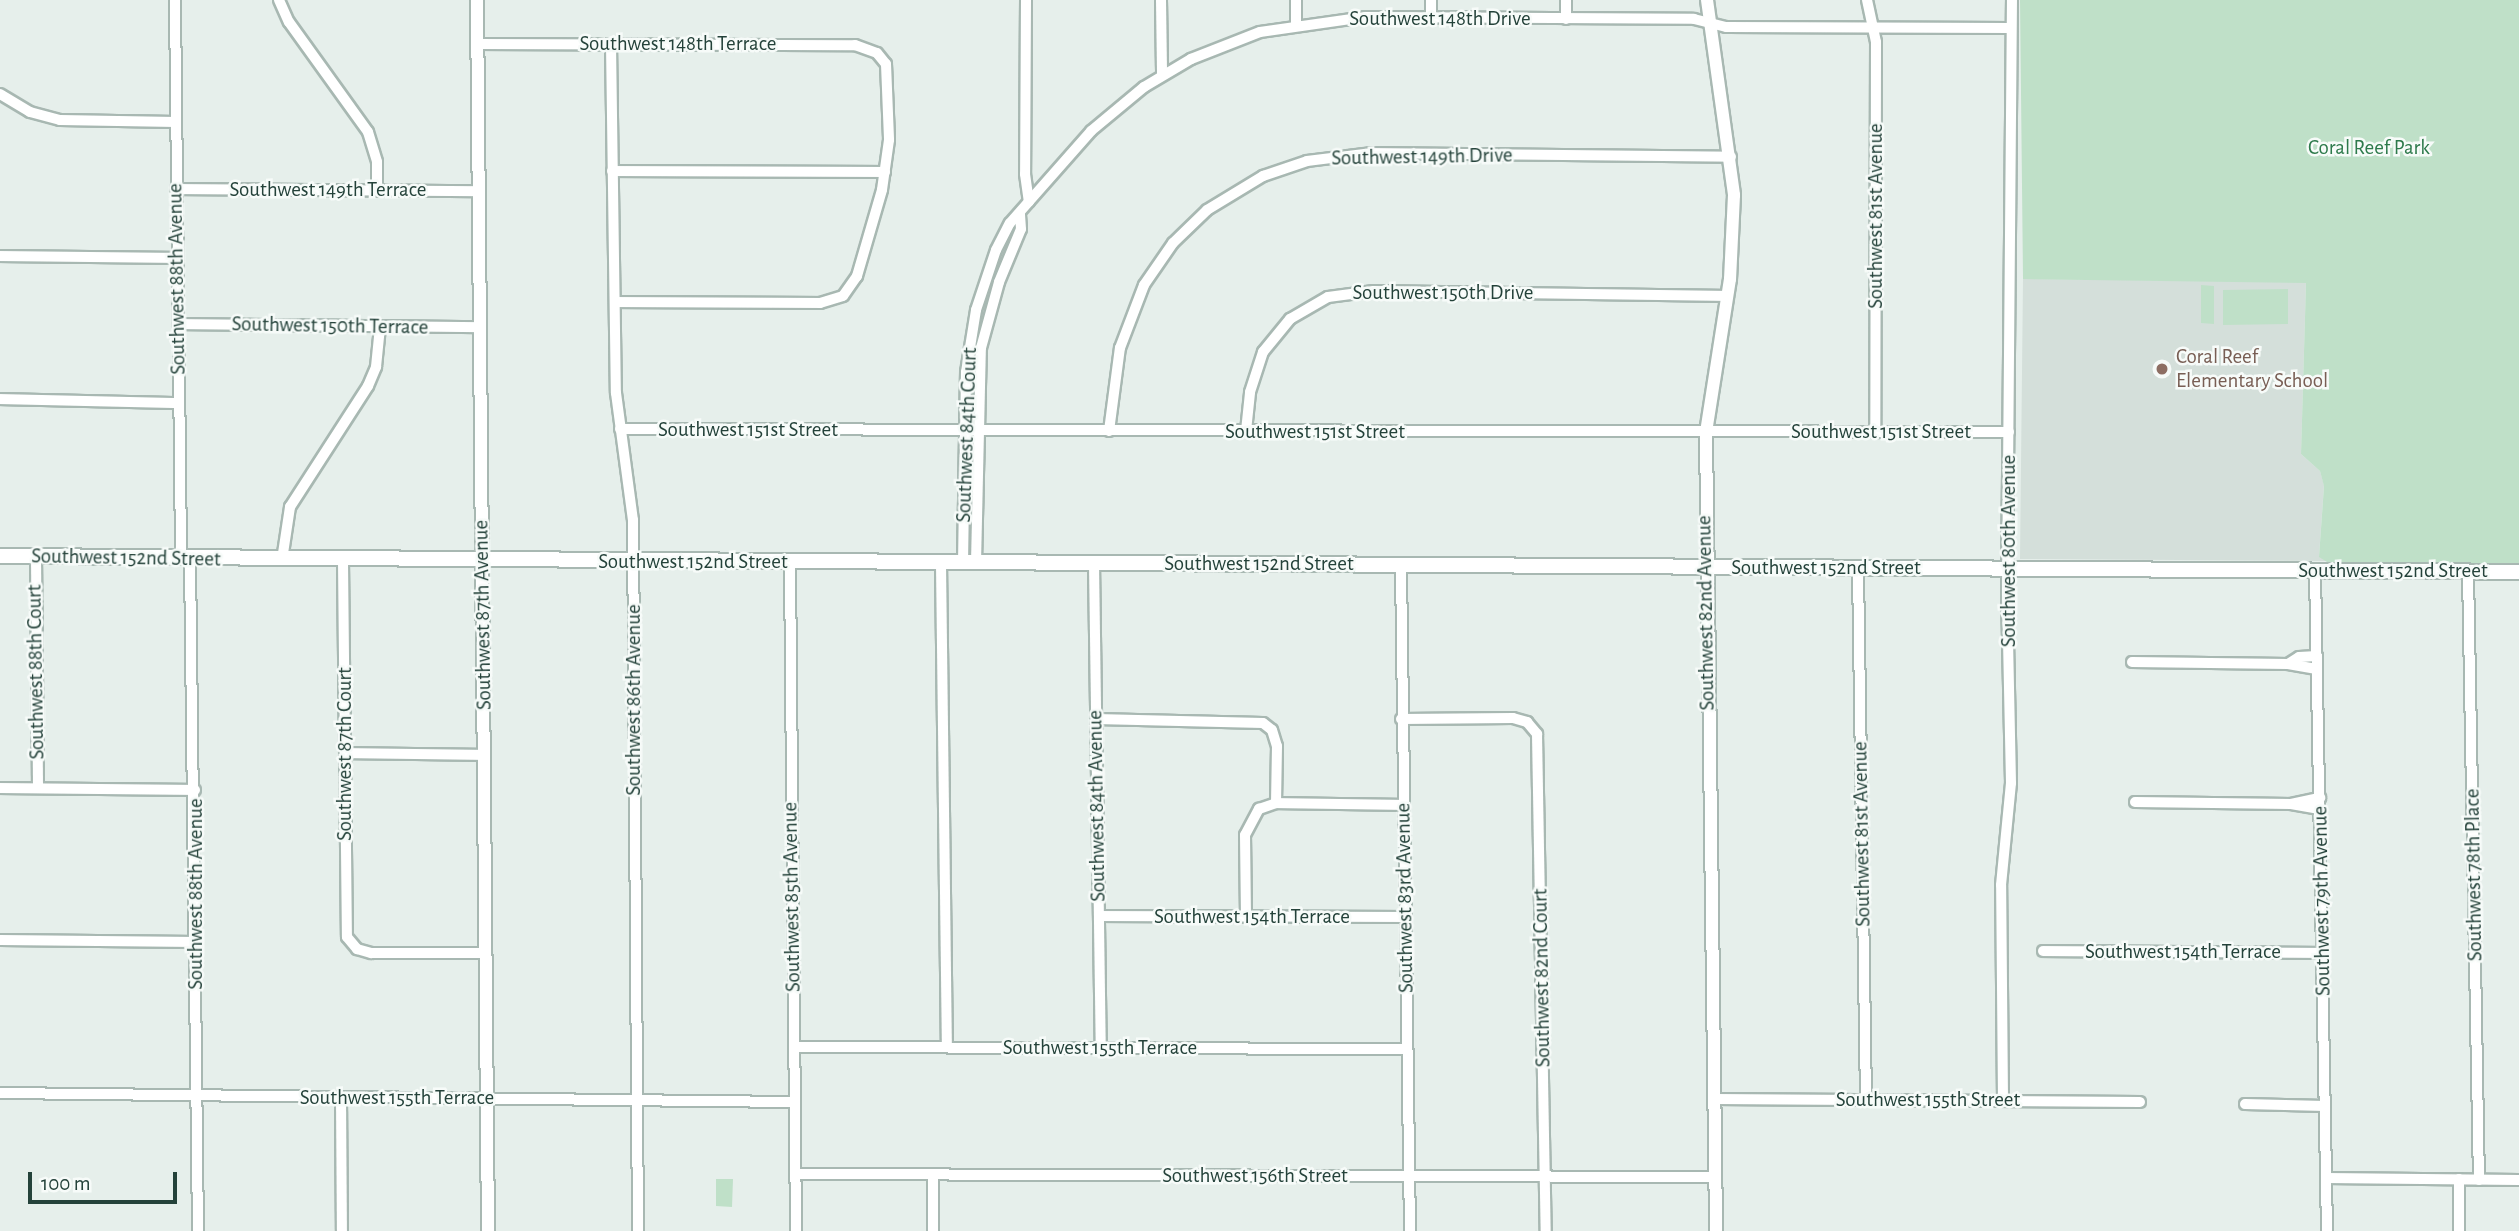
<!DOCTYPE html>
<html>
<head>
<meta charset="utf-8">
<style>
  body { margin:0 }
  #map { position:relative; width:2519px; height:1231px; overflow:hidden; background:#e6efeb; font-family:"Alegreya Sans",sans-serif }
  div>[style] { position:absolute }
  .built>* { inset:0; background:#d4dfda }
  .green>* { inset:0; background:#bfe0c8 }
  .roads { filter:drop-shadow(2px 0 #a8b8b2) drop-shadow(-2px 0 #a8b8b2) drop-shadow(0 2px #a8b8b2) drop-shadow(0 -2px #a8b8b2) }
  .minor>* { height:10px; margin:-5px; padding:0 5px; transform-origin:5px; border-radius:5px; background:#fff }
  .tertiary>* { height:12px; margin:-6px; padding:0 6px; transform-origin:6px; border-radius:6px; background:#fff }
  .secondary>* { height:14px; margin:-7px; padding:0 7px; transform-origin:7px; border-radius:7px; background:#fff }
  .dots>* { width:19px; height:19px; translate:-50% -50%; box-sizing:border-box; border:4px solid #f7fbf9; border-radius:50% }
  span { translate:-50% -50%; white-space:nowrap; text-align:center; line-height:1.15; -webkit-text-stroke:5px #f7fbf9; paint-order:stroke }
  .street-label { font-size:21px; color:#24423a }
  .park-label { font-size:21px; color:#2d7a4b }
  .education-label { font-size:21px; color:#785e54 }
  .left { translate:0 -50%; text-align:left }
  .scale { position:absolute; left:28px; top:1172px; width:149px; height:32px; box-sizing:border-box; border:4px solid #24423a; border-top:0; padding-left:9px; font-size:21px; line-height:24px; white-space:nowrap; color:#24423a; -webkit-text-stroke:5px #f7fbf9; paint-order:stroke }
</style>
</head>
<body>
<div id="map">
  <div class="built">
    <div style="clip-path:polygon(2023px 279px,2306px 282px,2301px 454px,2320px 471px,2324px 485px,2319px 556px,2326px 561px,2020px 559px)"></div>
  </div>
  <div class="green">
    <div style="clip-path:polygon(2020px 0,2519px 0,2519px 565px,2332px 565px,2319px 557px,2324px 486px,2320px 471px,2301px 454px,2306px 283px,2023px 279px)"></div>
    <div style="clip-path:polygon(2201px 285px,2214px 286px,2214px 324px,2201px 323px)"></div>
    <div style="clip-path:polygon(2288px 289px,2288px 324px,2223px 325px,2223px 290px)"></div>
    <div style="clip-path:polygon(716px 1179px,733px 1179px,732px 1207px,716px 1206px)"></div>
  </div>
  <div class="roads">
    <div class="minor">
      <div style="left:175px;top:0;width:558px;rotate:89.38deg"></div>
      <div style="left:279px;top:0;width:24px;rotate:66deg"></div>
      <div style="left:289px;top:22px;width:135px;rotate:54.3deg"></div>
      <div style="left:368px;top:132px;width:31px;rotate:73deg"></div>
      <div style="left:377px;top:162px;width:28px;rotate:90deg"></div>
      <div style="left:1026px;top:0;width:174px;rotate:90.3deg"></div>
      <div style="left:1025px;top:174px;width:28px;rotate:82deg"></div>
      <div style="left:1161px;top:0;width:75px;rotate:89.2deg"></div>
      <div style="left:1296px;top:0;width:24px;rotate:90deg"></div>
      <div style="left:1867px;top:0;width:43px;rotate:77.9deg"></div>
      <div style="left:1876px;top:42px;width:391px;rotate:90.1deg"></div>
      <div style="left:1431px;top:18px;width:18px;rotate:-90deg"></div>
      <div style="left:1566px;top:19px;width:19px;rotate:-90deg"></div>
      <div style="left:477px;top:44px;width:378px;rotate:0.2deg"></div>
      <div style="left:855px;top:45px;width:23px;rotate:20deg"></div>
      <div style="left:877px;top:53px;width:14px;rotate:51deg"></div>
      <div style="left:886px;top:64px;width:76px;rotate:87.7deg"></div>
      <div style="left:889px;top:140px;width:50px;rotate:98deg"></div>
      <div style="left:882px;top:190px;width:90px;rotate:106.2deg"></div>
      <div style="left:857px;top:276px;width:24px;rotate:125deg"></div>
      <div style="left:843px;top:296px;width:24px;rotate:163deg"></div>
      <div style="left:820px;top:303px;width:205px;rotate:-179.7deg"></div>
      <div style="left:611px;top:44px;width:349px;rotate:89.2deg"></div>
      <div style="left:616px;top:393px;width:128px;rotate:82.4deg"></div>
      <div style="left:633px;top:520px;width:711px;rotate:89.6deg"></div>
      <div style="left:0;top:94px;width:35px;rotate:31deg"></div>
      <div style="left:30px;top:112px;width:31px;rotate:15deg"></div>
      <div style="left:60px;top:120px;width:116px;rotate:1deg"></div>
      <div style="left:612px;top:171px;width:273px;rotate:0.2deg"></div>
      <div style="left:176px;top:189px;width:303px;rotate:0.4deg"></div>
      <div style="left:0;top:256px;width:177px;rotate:0.6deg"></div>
      <div style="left:178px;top:324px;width:303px;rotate:0.6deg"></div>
      <div style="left:0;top:399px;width:179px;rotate:1.3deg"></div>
      <div style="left:620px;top:429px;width:1389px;rotate:0.12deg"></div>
      <div style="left:1109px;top:431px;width:84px;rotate:-82.5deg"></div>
      <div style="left:1120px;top:348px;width:67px;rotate:-69.1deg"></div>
      <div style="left:1144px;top:285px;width:51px;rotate:-55.4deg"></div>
      <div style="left:1173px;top:243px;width:47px;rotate:-44.1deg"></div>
      <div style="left:1207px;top:210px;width:66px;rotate:-31.3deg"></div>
      <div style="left:1263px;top:176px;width:46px;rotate:-18.8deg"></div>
      <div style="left:1307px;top:161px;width:64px;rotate:-7.1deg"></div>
      <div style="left:1371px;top:153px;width:360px;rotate:0.6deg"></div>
      <div style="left:1246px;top:431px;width:39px;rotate:-84deg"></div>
      <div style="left:1250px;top:392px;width:42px;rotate:-72deg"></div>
      <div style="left:1263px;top:352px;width:43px;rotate:-50.7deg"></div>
      <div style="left:1290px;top:319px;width:44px;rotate:-30.1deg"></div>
      <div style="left:1328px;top:297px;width:46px;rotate:-7.4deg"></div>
      <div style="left:1374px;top:291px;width:352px;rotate:0.8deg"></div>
      <div style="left:36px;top:556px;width:232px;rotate:89.5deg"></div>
      <div style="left:190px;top:558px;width:673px;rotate:89.32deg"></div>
      <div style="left:282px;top:560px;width:54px;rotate:-81.4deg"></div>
      <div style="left:290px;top:507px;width:144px;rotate:-57.2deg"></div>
      <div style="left:368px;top:386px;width:21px;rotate:-67deg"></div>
      <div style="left:376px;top:367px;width:40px;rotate:-84.3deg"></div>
      <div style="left:343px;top:562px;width:375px;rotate:89.4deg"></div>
      <div style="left:347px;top:937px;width:16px;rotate:50deg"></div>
      <div style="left:357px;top:949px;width:15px;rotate:16deg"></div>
      <div style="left:371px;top:953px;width:115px"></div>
      <div style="left:790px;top:562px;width:669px;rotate:89.49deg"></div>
      <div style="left:963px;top:563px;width:191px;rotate:-89.1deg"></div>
      <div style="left:966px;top:372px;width:63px;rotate:-80.8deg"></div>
      <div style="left:976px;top:310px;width:63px;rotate:-71.6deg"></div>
      <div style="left:996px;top:250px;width:30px;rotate:-63deg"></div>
      <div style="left:1010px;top:223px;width:123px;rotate:-48.6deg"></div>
      <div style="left:1091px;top:131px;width:69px;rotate:-39.7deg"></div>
      <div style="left:1144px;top:87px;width:55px;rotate:-30.8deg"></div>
      <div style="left:1191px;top:59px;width:74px;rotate:-21.4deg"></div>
      <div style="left:1260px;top:32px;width:107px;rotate:-8.1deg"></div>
      <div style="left:1366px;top:17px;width:328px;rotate:0.3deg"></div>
      <div style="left:1694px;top:19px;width:33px;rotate:14deg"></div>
      <div style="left:1726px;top:27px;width:285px;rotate:0.2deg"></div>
      <div style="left:976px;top:563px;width:215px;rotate:-88.7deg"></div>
      <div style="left:981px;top:348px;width:68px;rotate:-74.7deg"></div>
      <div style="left:999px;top:282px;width:57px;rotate:-67.5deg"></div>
      <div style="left:1021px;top:229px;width:16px;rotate:-94deg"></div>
      <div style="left:941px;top:564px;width:483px;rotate:89.3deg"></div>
      <div style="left:1094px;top:564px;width:484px;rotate:89.2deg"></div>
      <div style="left:1401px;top:565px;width:666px;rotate:89.23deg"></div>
      <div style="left:1858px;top:569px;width:530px;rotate:89.14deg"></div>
      <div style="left:2315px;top:571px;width:660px;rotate:88.96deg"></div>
      <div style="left:2468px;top:571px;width:609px;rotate:88.97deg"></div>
      <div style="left:2132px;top:662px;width:156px;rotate:0.7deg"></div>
      <div style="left:2288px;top:664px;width:29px;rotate:10deg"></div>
      <div style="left:2288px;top:664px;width:13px;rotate:-32deg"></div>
      <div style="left:2299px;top:657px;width:18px;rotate:-3deg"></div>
      <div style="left:1096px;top:719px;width:167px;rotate:1.4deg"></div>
      <div style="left:1263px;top:723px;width:11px;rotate:38deg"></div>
      <div style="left:1272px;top:730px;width:17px;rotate:73deg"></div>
      <div style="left:1277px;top:746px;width:57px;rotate:91deg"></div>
      <div style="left:1401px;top:719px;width:112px;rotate:-0.5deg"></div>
      <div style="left:1513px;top:718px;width:15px;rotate:16deg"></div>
      <div style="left:1527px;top:722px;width:16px;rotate:50deg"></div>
      <div style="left:1537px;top:734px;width:497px;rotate:89deg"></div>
      <div style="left:345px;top:753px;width:140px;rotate:0.8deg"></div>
      <div style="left:0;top:788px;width:195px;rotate:0.6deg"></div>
      <div style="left:2135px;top:802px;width:156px;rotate:0.7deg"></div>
      <div style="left:2291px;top:804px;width:29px;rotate:10deg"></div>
      <div style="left:2291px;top:804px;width:30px;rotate:-12deg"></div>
      <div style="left:1099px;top:916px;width:306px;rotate:0.2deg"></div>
      <div style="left:1246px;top:917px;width:82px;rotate:-90.7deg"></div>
      <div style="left:1245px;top:835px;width:30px;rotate:-62deg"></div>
      <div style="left:1259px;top:809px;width:18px;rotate:-19deg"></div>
      <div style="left:1276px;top:803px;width:127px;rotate:0.9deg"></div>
      <div style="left:0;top:940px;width:196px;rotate:0.6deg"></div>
      <div style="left:2043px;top:951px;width:280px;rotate:0.4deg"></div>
      <div style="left:794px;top:1047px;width:613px;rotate:0.19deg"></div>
      <div style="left:0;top:1093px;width:795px;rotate:0.65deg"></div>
      <div style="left:341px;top:1098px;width:133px;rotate:89.6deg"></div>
      <div style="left:1715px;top:1099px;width:425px;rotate:0.4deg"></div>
      <div style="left:2003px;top:1100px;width:215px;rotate:-90.5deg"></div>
      <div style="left:2001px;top:885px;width:102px;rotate:-84.4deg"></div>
      <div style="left:2011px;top:783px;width:189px;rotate:-91.2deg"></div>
      <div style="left:2007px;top:594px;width:594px;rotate:-89.52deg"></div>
      <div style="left:2245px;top:1104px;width:80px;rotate:1.4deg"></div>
      <div style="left:795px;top:1174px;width:920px;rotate:0.19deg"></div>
      <div style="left:933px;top:1175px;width:56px;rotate:90deg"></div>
      <div style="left:2326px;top:1178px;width:193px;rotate:0.6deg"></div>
      <div style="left:2459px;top:1179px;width:52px;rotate:90deg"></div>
    </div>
    <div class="tertiary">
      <div style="left:477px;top:0;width:1231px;rotate:89.49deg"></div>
      <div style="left:1707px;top:0;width:197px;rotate:82.1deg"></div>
      <div style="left:1734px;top:195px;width:84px;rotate:92.7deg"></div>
      <div style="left:1730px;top:279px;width:155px;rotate:98.9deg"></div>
      <div style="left:1706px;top:432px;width:799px;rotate:89.28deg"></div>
    </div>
    <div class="secondary">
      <div style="left:0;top:556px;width:2519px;rotate:0.36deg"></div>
    </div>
  </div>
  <div class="dots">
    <div style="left:2162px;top:369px;background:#8d6e63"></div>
  </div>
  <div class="street-label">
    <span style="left:1440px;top:19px">Southwest 148th Drive</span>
    <span style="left:678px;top:44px">Southwest 148th Terrace</span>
    <span style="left:1422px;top:157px;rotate:-1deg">Southwest 149th Drive</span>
    <span style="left:328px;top:190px">Southwest 149th Terrace</span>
    <span style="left:1876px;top:216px;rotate:-90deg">Southwest 81st Avenue</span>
    <span style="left:177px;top:279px;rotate:-91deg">Southwest 88th Avenue</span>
    <span style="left:1443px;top:293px">Southwest 150th Drive</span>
    <span style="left:330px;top:326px;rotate:1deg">Southwest 150th Terrace</span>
    <span style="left:748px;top:430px">Southwest 151st Street</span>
    <span style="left:1315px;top:432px">Southwest 151st Street</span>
    <span style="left:1881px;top:432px">Southwest 151st Street</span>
    <span style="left:967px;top:435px;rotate:-88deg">Southwest 84th Court</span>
    <span style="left:2009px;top:551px;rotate:-90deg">Southwest 80th Avenue</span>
    <span style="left:126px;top:558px;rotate:1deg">Southwest 152nd Street</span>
    <span style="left:693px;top:562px">Southwest 152nd Street</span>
    <span style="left:1259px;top:564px">Southwest 152nd Street</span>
    <span style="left:1826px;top:568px">Southwest 152nd Street</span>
    <span style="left:2393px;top:571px">Southwest 152nd Street</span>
    <span style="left:1706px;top:613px;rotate:-91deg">Southwest 82nd Avenue</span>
    <span style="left:483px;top:615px;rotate:-91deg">Southwest 87th Avenue</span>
    <span style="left:36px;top:672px;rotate:-91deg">Southwest 88th Court</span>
    <span style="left:634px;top:700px;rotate:-90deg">Southwest 86th Avenue</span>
    <span style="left:345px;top:754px;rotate:-90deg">Southwest 87th Court</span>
    <span style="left:1097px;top:806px;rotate:-91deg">Southwest 84th Avenue</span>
    <span style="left:1862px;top:834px;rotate:-91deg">Southwest 81st Avenue</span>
    <span style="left:2474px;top:875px;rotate:-91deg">Southwest 78th Place</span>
    <span style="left:196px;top:894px;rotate:-90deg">Southwest 88th Avenue</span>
    <span style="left:792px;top:897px;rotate:-91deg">Southwest 85th Avenue</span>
    <span style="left:1405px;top:898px;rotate:-91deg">Southwest 83rd Avenue</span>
    <span style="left:2322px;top:901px;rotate:-91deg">Southwest 79th Avenue</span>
    <span style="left:1252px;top:917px">Southwest 154th Terrace</span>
    <span style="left:2183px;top:952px">Southwest 154th Terrace</span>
    <span style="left:1542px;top:978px;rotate:-91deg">Southwest 82nd Court</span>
    <span style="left:1100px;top:1048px">Southwest 155th Terrace</span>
    <span style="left:397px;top:1098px">Southwest 155th Terrace</span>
    <span style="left:1928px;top:1100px">Southwest 155th Street</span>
    <span style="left:1255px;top:1176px">Southwest 156th Street</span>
  </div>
  <div class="park-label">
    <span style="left:2369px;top:148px">Coral Reef Park</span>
  </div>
  <div class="education-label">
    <span class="left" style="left:2176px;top:369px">Coral Reef<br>Elementary School</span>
  </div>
  <div class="scale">100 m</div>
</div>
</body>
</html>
